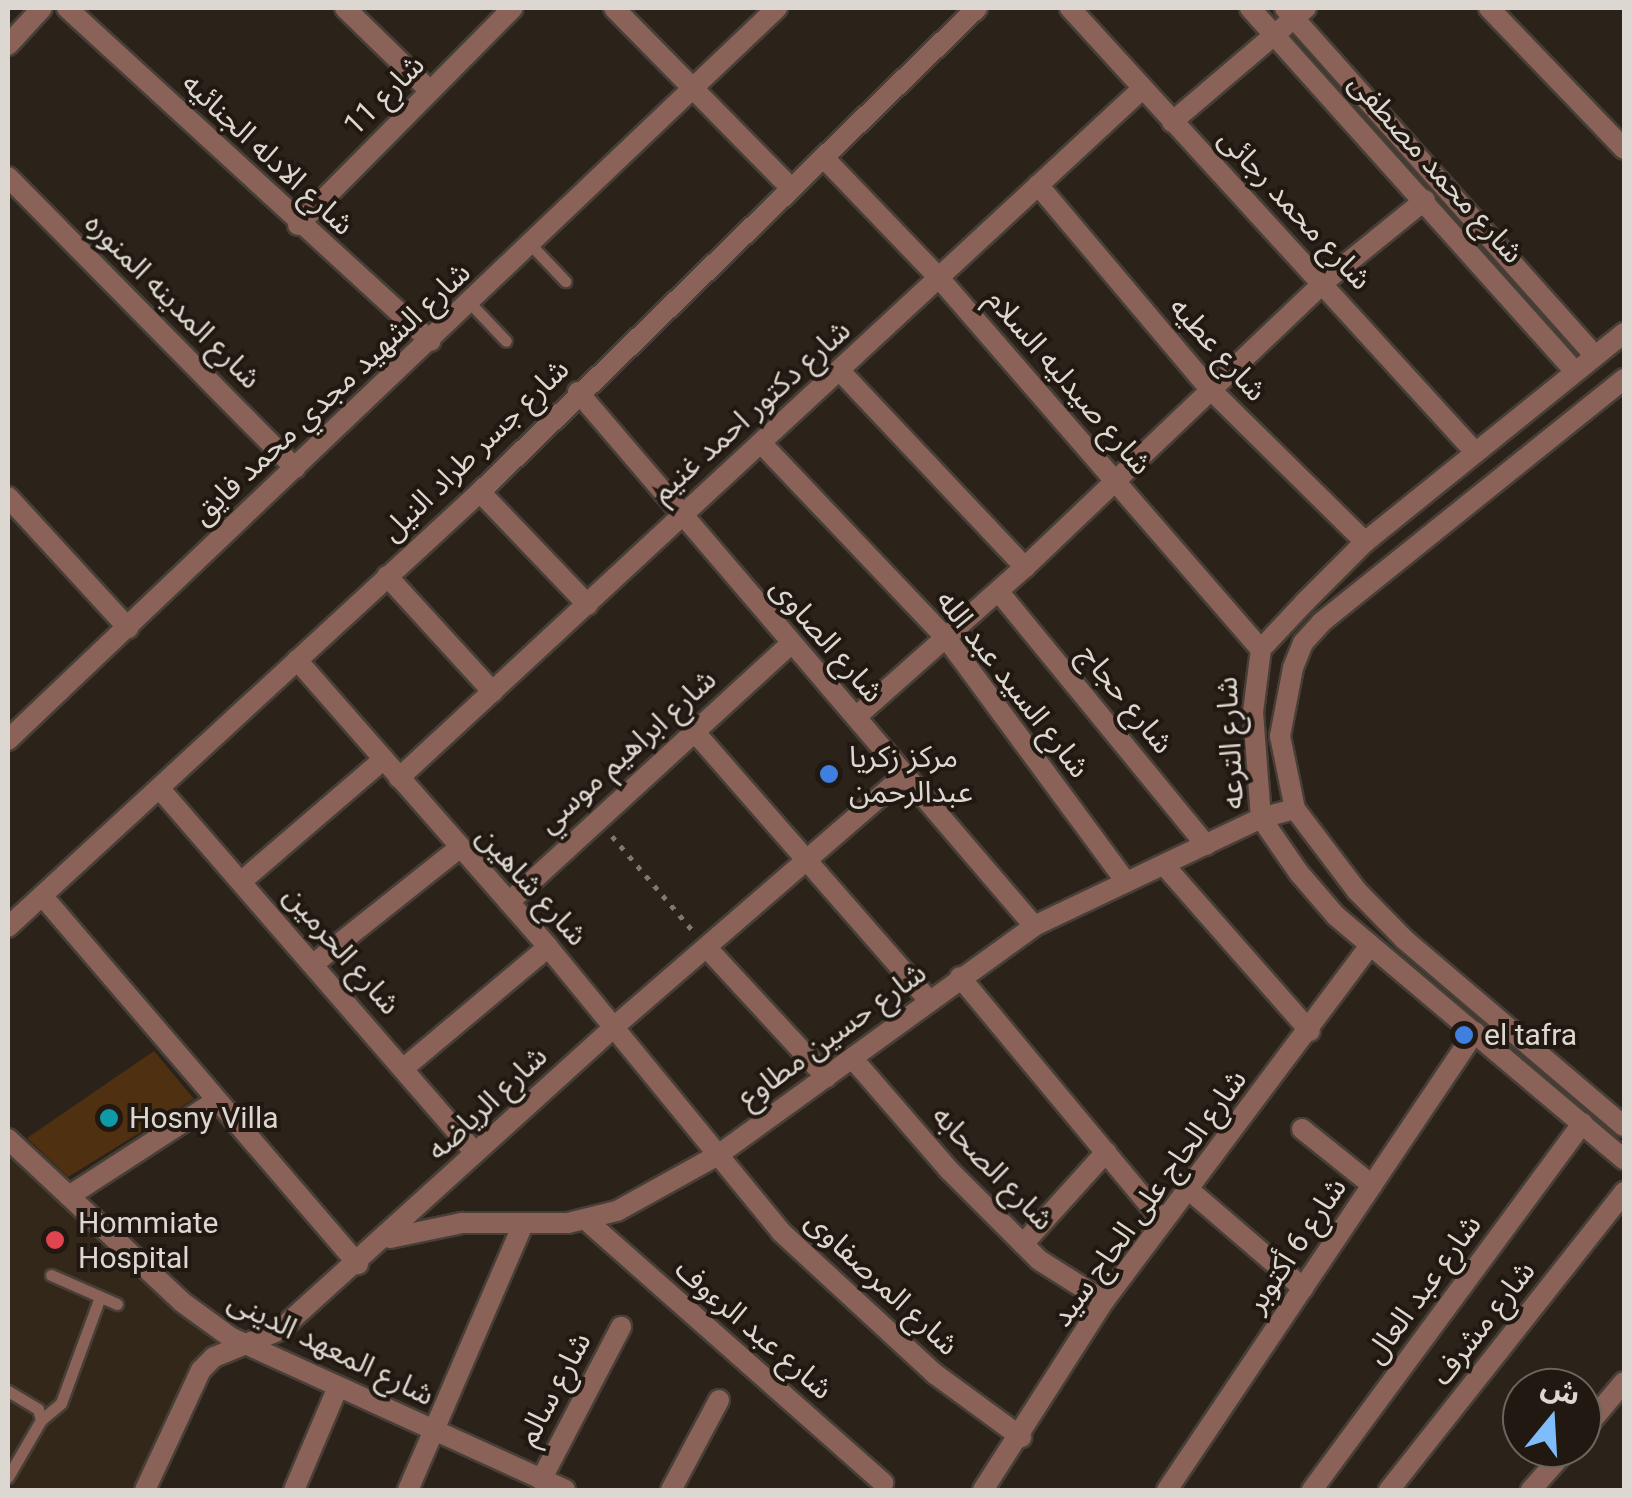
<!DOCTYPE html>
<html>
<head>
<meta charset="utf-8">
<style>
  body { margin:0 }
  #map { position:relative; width:1632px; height:1498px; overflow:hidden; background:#2b221a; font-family:Roboto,"Noto Sans Arabic",sans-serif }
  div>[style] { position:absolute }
  .built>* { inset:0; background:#332719 }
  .building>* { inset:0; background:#4f3111 }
  .path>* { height:5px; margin-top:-2.5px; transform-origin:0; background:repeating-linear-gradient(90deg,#7f7871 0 5px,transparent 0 13px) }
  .roads { filter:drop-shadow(2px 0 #473f37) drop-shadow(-2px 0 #473f37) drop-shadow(0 2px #473f37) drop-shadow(0 -2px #473f37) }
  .service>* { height:11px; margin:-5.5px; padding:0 5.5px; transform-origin:5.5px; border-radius:5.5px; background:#8b6258 }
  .minor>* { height:20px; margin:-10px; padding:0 10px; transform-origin:10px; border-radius:10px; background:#8b6258 }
  .dots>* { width:28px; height:28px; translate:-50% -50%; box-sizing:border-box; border:5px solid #211911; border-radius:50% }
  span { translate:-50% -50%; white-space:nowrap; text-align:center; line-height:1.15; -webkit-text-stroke:8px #211911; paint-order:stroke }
  .street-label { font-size:30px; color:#dcd7d1 }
  .poi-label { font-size:30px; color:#dcd7d1 }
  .left { translate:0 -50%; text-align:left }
  .frame { position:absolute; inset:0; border:10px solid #dcd7d1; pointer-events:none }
  .north { position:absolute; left:1502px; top:1368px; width:100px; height:100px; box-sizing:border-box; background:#211911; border:2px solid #6c655e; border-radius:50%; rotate:18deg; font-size:28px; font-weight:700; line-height:40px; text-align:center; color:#dcd7d1 }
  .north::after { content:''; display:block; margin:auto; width:35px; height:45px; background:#7fbdfa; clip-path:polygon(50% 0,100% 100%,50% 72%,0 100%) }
</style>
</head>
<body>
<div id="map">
  <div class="built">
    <div style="clip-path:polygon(8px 1153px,196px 1326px,221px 1340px,192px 1365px,135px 1490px,8px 1490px)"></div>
  </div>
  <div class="building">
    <div style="clip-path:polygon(154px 1051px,194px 1099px,68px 1177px,27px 1138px)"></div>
  </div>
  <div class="path">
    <div style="left:612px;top:836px;width:125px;rotate:49.5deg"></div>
  </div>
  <div class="roads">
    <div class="service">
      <div style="left:531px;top:245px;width:50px;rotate:46.6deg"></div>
      <div style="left:470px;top:303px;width:52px;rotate:46.5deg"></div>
      <div style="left:51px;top:1275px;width:72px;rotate:23.7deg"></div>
      <div style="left:8px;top:1391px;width:35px;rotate:31deg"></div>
      <div style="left:38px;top:1409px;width:11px;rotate:75deg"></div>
      <div style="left:41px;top:1420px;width:66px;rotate:120.1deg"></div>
      <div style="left:41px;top:1420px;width:26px;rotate:-40deg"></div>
      <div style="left:61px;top:1403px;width:113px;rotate:-69.8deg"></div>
    </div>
    <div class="minor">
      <div style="left:67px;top:8px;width:493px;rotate:42.5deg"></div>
      <div style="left:345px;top:8px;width:119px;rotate:44.3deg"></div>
      <div style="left:614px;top:8px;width:252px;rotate:45.5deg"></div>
      <div style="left:1070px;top:8px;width:601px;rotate:47.63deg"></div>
      <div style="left:1250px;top:8px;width:487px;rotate:48.2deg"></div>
      <div style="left:1285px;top:8px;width:465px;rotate:48.3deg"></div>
      <div style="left:1489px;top:8px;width:195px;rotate:46.2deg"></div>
      <div style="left:8px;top:45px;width:50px;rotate:-47.4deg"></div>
      <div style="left:1172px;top:122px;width:176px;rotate:-40.4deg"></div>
      <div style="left:825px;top:159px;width:166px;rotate:46.2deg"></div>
      <div style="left:940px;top:279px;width:490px;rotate:49.1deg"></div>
      <div style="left:8px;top:177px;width:409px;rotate:45.4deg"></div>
      <div style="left:1038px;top:185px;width:267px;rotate:49.9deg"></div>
      <div style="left:1210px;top:389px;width:218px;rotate:44.6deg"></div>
      <div style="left:298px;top:225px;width:305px;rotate:-45.3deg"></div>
      <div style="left:1624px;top:333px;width:333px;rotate:141.1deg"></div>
      <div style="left:1365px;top:542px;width:85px;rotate:135deg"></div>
      <div style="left:1305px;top:602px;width:64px;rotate:133.1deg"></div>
      <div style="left:1261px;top:649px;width:64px;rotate:97.2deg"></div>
      <div style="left:1253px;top:712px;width:106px;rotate:85.7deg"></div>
      <div style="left:1261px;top:818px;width:67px;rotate:55.4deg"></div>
      <div style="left:1299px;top:873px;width:57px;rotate:49.3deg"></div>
      <div style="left:1336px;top:916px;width:377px;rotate:40.2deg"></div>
      <div style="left:840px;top:371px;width:270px;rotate:46.7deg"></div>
      <div style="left:1624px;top:379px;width:389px;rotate:141.2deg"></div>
      <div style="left:1321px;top:623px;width:27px;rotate:132deg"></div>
      <div style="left:1303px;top:643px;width:27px;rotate:112deg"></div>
      <div style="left:1293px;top:668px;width:69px;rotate:100.8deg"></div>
      <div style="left:1280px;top:736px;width:75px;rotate:78.4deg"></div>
      <div style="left:1295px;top:809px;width:103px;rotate:52.9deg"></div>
      <div style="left:1357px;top:891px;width:67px;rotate:45.6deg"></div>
      <div style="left:1404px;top:939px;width:289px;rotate:40.4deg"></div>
      <div style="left:578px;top:392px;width:702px;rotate:49.5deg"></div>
      <div style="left:761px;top:443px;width:270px;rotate:46.5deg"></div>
      <div style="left:947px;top:639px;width:302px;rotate:53.6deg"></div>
      <div style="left:480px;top:492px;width:156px;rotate:46.3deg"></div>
      <div style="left:8px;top:497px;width:178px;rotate:47.5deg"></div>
      <div style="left:387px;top:576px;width:157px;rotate:47.6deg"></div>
      <div style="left:999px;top:592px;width:327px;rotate:50.7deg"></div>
      <div style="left:297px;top:660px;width:381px;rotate:48.8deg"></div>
      <div style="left:548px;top:947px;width:368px;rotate:50.7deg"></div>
      <div style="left:781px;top:1232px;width:209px;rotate:42.7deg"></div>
      <div style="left:935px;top:1374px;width:107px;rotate:36.2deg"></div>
      <div style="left:856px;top:717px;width:226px;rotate:-41.6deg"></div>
      <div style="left:1025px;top:567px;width:413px;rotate:-43.6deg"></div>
      <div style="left:1324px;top:282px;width:130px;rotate:-39.1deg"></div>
      <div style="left:693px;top:730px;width:359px;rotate:48.9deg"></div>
      <div style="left:8px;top:740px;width:1062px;rotate:-43.59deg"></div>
      <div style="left:399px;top:778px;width:1013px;rotate:-42.84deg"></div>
      <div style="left:160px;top:789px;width:481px;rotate:49.1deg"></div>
      <div style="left:1164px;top:865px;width:221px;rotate:48.7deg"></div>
      <div style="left:242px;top:881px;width:187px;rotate:-40.7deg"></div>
      <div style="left:45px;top:899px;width:481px;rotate:49.4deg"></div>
      <div style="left:509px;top:902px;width:379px;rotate:-42.5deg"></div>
      <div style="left:8px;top:927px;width:642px;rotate:-42.66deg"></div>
      <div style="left:480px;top:492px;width:694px;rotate:-44.24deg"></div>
      <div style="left:707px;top:948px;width:176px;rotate:47.3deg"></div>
      <div style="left:316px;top:962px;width:180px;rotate:-38.5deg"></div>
      <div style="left:960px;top:977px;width:316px;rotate:50.3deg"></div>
      <div style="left:854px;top:1060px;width:145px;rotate:49.2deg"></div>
      <div style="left:949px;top:1170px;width:127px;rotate:45deg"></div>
      <div style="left:1039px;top:1260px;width:77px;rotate:32.2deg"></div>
      <div style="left:404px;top:1068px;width:188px;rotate:-40deg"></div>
      <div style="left:1302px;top:1129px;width:90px;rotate:38.7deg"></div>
      <div style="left:8px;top:1139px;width:238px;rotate:43.1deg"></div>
      <div style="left:182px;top:1302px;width:59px;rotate:36.1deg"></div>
      <div style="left:230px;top:1337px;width:368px;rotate:24.5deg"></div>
      <div style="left:1188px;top:1189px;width:152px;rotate:40.7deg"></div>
      <div style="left:69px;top:1196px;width:175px;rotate:-32.9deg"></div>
      <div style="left:586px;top:1220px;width:397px;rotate:41.5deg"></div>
      <div style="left:390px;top:1238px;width:74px;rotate:-11.8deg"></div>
      <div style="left:462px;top:1223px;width:106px"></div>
      <div style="left:568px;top:1223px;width:50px;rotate:-13.8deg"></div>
      <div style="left:617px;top:1211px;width:115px;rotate:-29deg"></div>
      <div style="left:718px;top:1155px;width:390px;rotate:-35.9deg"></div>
      <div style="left:1034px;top:926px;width:251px;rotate:-25.4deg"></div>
      <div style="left:1261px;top:818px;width:35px;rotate:-15deg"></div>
      <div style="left:1023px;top:1244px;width:124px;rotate:-47.9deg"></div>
      <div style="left:1582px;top:1432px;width:65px;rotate:-50deg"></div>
      <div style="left:541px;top:1480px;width:173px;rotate:-62.4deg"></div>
      <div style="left:145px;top:1490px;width:132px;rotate:-65deg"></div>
      <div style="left:201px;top:1370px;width:18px;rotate:-45deg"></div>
      <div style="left:214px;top:1357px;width:71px;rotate:-22.2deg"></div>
      <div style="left:280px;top:1330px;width:452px;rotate:-42.2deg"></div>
      <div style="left:615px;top:1026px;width:382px;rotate:-40.9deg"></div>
      <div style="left:294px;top:1490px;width:110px;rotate:-66.9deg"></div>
      <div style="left:408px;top:1490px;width:290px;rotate:-66.6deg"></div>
      <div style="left:671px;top:1490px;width:102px;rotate:-61.9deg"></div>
      <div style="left:983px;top:1490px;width:224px;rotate:-57.4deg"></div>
      <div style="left:1104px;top:1301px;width:444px;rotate:-53.2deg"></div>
      <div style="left:1167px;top:1490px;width:552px;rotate:-56.08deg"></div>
      <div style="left:1312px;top:1490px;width:456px;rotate:-53.6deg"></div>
      <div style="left:1389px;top:1490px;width:380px;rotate:-51.7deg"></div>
      <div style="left:1531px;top:1490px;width:56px;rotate:-48.6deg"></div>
    </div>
  </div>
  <div class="dots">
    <div style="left:829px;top:774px;background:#3f7fe0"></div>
    <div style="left:1464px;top:1035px;background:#3f7fe0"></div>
    <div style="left:109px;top:1118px;background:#0f9aa8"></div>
    <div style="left:55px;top:1240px;background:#e0444e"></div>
  </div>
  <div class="street-label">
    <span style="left:384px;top:95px;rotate:-45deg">شارع 11</span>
    <span style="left:268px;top:154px;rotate:43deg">شارع الادله الجنائيه</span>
    <span style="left:1436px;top:168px;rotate:48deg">شارع محمد مصطفى</span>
    <span style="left:1295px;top:209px;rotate:47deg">شارع محمد رجائى</span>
    <span style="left:173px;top:301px;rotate:45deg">شارع المدينه المنوره</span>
    <span style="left:1218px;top:349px;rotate:48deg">شارع عطيه</span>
    <span style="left:1069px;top:382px;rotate:49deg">شارع صيدليه السلام</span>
    <span style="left:331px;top:393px;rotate:-43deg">شارع الشهيد مجدي محمد فايق</span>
    <span style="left:751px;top:411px;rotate:-42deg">شارع دكتور احمد غنيم</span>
    <span style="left:475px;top:450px;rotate:-44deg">شارع جسر طراد النيل</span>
    <span style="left:827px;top:640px;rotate:49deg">شارع الصاوى</span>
    <span style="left:1013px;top:684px;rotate:52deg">شارع السيد عبد الله</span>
    <span style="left:1126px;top:699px;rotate:51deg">شارع حجاج</span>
    <span style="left:1230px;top:743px;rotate:-93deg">شارع الترعه</span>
    <span style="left:627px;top:751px;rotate:-42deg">شارع ابراهيم موسي</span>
    <span style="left:532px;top:886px;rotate:48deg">شارع شاهين</span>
    <span style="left:342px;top:950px;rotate:49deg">شارع الحرمين</span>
    <span style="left:832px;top:1035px;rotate:-36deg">شارع حسين مطاوع</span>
    <span style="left:487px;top:1103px;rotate:-43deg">شارع الرياضه</span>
    <span style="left:993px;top:1168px;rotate:46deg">شارع الصحابه</span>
    <span style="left:1149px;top:1198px;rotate:-54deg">شارع الحاج على الحاج سيد</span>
    <span style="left:1296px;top:1245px;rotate:-56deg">شارع 6 أكتوبر</span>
    <span style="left:882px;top:1283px;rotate:43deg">شارع المرصفاوى</span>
    <span style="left:1423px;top:1289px;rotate:-54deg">شارع عبد العال</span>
    <span style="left:1483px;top:1323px;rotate:-52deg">شارع مشرف</span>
    <span style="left:754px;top:1329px;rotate:41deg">شارع عبد الرءوف</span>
    <span style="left:331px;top:1348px;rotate:26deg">شارع المعهد الدينى</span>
    <span style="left:554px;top:1389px;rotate:-62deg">شارع سالم</span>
  </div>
  <div class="poi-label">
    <span class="left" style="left:849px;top:774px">مركز زكريا<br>عبدالرحمن</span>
    <span class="left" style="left:1484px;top:1035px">el tafra</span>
    <span class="left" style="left:129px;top:1118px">Hosny Villa</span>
    <span class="left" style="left:78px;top:1240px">Hommiate<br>Hospital</span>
  </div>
  <div class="frame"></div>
  <div class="north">ش</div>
</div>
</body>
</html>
